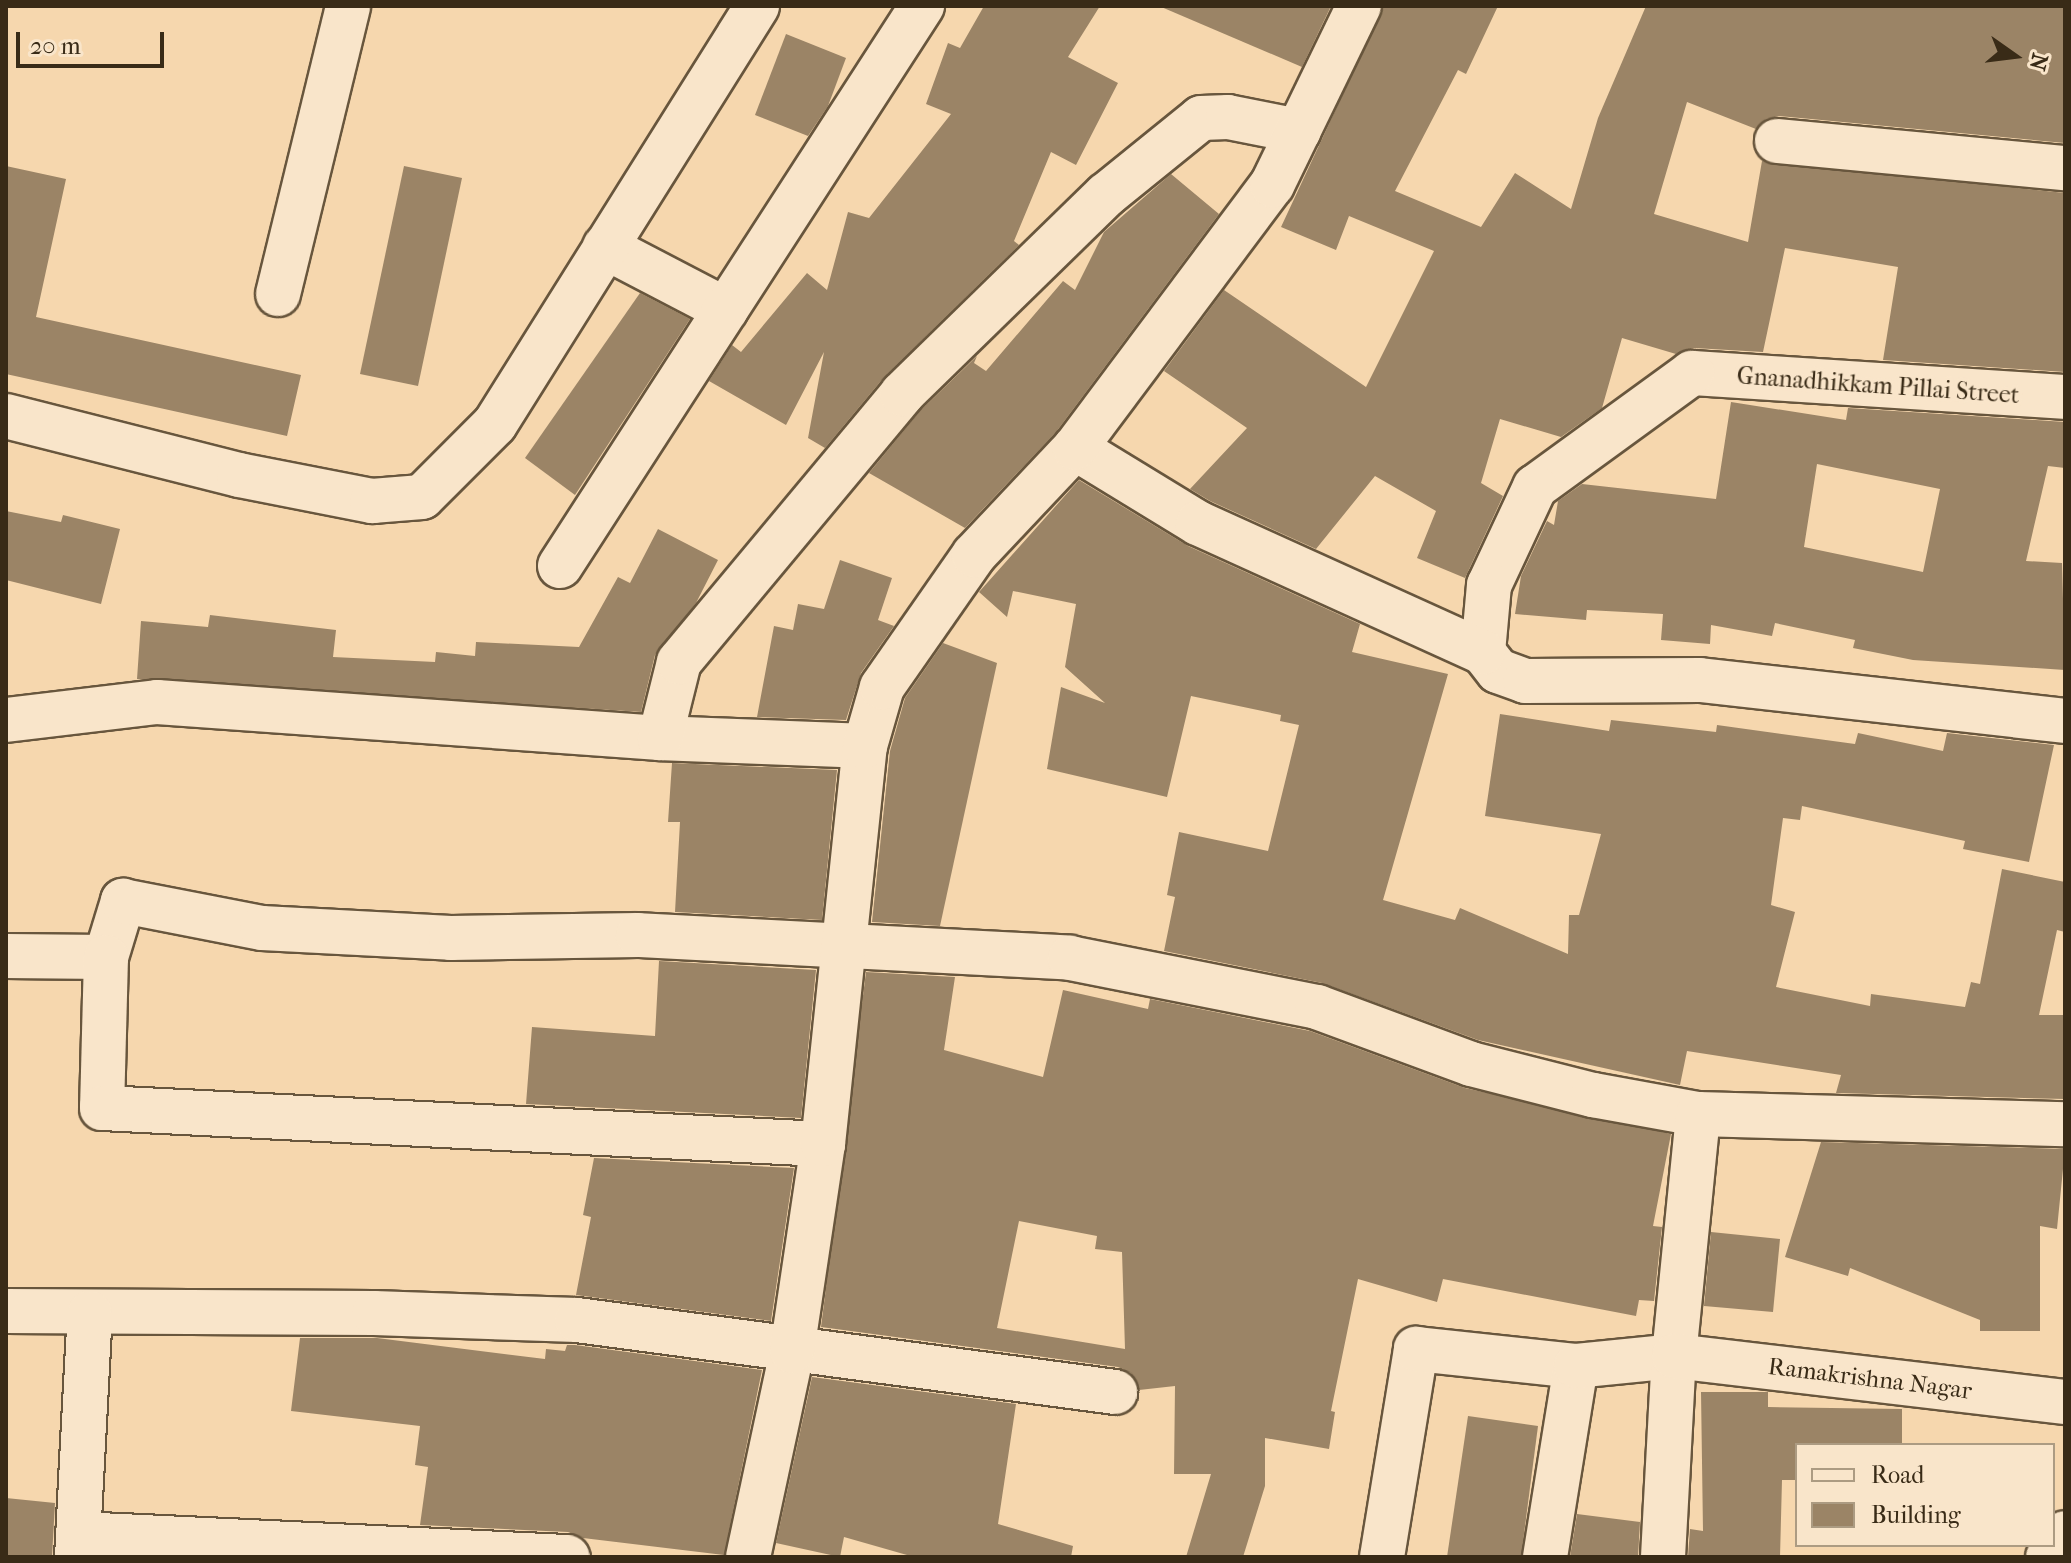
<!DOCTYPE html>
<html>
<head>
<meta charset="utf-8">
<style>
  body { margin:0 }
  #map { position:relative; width:2071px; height:1563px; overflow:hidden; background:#f6d7ae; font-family:"IM FELL French Canon",serif }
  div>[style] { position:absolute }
  .building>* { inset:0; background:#9b8466 }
  .roads { filter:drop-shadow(2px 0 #68563d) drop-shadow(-2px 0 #68563d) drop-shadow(0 2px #68563d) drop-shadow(0 -2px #68563d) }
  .minor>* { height:44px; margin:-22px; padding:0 22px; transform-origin:22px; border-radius:22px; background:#f9e5ca }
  span { translate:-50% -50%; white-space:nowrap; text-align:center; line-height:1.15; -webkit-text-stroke:7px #f9e5ca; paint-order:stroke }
  .street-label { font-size:24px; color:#392b17 }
  .frame { position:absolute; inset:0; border:8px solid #392b17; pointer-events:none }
  .legend { position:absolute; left:1795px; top:1443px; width:260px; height:104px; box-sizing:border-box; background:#f9e5ca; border:2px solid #ac9b82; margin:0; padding:10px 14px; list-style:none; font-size:24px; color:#392b17 }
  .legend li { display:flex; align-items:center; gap:16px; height:40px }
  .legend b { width:40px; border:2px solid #ac9b82 }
  .north { position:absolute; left:1975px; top:16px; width:80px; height:80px; -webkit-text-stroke:6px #f9e5ca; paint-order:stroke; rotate:104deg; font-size:22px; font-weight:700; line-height:32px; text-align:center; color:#392b17 }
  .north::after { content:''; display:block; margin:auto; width:28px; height:36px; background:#392b17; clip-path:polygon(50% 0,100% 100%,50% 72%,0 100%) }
  .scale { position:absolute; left:16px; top:32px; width:148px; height:36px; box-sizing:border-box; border:4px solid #392b17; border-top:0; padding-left:10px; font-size:24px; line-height:28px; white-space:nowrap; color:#392b17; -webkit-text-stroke:6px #f9e5ca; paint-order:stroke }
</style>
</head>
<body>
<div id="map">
  <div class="building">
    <div style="clip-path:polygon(984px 6px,1100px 6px,1068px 57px,1118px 83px,1076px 165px,1051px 152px,1014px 241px,1019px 245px,885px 376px,825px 448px,808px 438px,824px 352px,786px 425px,709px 381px,732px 345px,741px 352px,807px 273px,827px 290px,848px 212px,869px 218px,951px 114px,926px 104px,948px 43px,960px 48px)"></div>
    <div style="clip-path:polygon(1159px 6px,1331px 6px,1302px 67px)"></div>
    <div style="clip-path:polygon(1384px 6px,1498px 6px,1466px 74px,1458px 70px,1395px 191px,1481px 227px,1515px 173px,1571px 209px,1598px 118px,1646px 6px,2065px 6px,2065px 143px,1779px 116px,1766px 119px,1756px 129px,1687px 102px,1654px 214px,1748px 242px,1762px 161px,2065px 193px,2065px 372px,1883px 360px,1898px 267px,1785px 248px,1763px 352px,1694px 348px,1676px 354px,1622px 338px,1602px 408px,1561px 437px,1500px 419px,1481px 483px,1503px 496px,1465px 578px,1417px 558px,1436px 511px,1375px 476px,1316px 549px,1210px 501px,1190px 489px,1247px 428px,1164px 371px,1224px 290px,1366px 387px,1434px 251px,1349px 216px,1336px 250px,1281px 227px)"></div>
    <div style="clip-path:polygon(786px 34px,846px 58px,828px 106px,808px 136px,755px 115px)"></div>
    <div style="clip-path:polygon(6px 166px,66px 179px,36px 317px,301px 375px,287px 436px,6px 374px)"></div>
    <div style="clip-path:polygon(404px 166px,462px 178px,418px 386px,360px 374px)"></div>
    <div style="clip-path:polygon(1171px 174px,1219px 214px,1056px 432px,965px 528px,869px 473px,920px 411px,977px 356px,974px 363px,986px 371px,1063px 281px,1075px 290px,1104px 232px)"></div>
    <div style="clip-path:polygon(640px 293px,690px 319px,575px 495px,525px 458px)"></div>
    <div style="clip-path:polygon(evenodd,1731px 402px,1846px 420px,1848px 408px,2065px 422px,2065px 468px,2048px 466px,2026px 561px,2062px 563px,2065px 670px,1913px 660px,1853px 648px,1855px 640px,1775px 623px,1772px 636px,1711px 625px,1710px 644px,1661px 640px,1663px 614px,1587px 610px,1586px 620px,1515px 614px,1521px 576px,1547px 521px,1554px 525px,1558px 501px,1582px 484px,1716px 499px,1731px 402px,1817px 464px,1940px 489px,1923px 572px,1804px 547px,1817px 464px)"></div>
    <div style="clip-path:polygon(1079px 480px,1188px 546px,1360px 624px,1352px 652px,1448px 674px,1383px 900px,1455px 920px,1460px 908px,1568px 954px,1569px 915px,1579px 915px,1601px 834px,1485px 816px,1500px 714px,1609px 731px,1611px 720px,1716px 732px,1717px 725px,1855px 744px,1858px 733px,1943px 751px,1947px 733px,2054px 745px,2029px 862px,1963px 849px,1965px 841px,1802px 806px,1800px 820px,1783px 818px,1771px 905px,1795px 912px,1776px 987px,1870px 1006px,1871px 994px,1965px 1007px,1971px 982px,1980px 984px,2002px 869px,2065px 882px,2065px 932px,2057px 930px,2039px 1015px,2065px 1015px,2065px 1099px,1836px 1093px,1841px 1075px,1687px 1051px,1680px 1085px,1478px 1040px,1322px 983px,1164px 951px,1175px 897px,1167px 895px,1179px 832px,1268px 851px,1299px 725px,1280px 721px,1281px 715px,1191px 696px,1167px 797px,1047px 769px,1061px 687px,1105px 703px,1065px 667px,1076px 604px,1013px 591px,1007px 617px,979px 592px)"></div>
    <div style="clip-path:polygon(6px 511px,61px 522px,63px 515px,120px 529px,101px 604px,6px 580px)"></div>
    <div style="clip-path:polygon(658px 529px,718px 560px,696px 603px,655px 655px,641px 712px,137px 679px,141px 621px,208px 627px,210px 615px,336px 630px,333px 657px,435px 662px,436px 652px,475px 656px,476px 642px,579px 647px,618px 577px,630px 583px)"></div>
    <div style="clip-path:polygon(840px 560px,892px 578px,878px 620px,894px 626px,861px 673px,846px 720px,757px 717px,774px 626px,793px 630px,798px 604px,824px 609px)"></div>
    <div style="clip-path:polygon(943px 643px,997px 663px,940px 926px,872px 922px,890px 751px,905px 698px)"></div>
    <div style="clip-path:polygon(672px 763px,837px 770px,822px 920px,675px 912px,680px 822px,668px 822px)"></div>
    <div style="clip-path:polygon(659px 961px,816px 970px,801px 1118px,526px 1104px,532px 1027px,655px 1036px)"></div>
    <div style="clip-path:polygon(evenodd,866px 972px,955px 977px,944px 1050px,1043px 1077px,1063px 990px,1148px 1009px,1150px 999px,1310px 1031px,1465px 1088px,1671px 1134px,1653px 1226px,1662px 1227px,1654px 1301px,1639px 1300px,1636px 1316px,1443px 1279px,1437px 1302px,1358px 1279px,1331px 1411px,1335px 1412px,1329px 1449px,1265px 1438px,1265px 1486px,1243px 1557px,1186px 1557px,1211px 1474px,1174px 1474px,1175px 1386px,1139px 1390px,1131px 1373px,1118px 1367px,821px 1327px,866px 972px,1019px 1221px,1097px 1236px,1095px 1249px,1122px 1252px,1125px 1349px,997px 1328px,1019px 1221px)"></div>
    <div style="clip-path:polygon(1821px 1142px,2065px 1149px,2057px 1229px,2040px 1226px,2040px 1331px,1980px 1331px,1980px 1320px,1850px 1268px,1848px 1276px,1785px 1257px)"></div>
    <div style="clip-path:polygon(594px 1158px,794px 1168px,771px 1321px,576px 1295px,591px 1217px,583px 1215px)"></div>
    <div style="clip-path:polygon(1711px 1232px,1780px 1239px,1773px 1312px,1704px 1306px)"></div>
    <div style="clip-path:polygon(300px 1338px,377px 1338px,545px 1359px,546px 1349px,565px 1351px,567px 1345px,575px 1345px,762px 1370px,724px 1555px,583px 1538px,568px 1532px,420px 1525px,428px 1467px,415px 1465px,420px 1426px,291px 1411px)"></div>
    <div style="clip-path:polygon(812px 1377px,1016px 1404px,998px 1524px,1073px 1546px,1071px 1557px,914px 1557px,844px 1537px,840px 1557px,776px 1543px)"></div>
    <div style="clip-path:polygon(1701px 1392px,1768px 1392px,1768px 1407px,1902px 1409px,1902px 1445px,1797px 1445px,1797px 1480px,1782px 1480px,1780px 1557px,1688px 1557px,1690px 1529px,1703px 1531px)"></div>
    <div style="clip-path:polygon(1468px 1416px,1538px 1426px,1521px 1557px,1447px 1557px)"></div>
    <div style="clip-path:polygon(6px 1498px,55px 1503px,52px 1557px,6px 1557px)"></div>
    <div style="clip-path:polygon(1577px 1514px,1640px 1522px,1638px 1557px,1570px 1557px)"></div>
  </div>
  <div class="roads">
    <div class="minor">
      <div style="left:1777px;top:141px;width:289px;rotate:5.4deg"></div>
      <div style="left:605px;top:247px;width:136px;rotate:27.5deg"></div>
      <div style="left:278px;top:294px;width:296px;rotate:-76.3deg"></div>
      <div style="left:2065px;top:397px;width:374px;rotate:-176.3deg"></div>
      <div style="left:1692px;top:373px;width:194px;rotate:144deg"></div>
      <div style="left:1535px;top:487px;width:108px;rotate:115.1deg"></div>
      <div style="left:1489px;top:585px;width:67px;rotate:95.1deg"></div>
      <div style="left:1483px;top:652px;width:24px;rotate:52deg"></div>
      <div style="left:1498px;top:671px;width:29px;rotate:20deg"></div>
      <div style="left:1525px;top:681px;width:175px;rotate:-0.3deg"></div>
      <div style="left:1700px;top:680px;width:367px;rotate:6.4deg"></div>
      <div style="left:6px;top:416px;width:240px;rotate:14.2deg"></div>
      <div style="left:239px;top:475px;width:136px;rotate:11.1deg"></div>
      <div style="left:372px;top:501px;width:50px;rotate:-4.6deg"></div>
      <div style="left:422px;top:497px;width:103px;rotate:-45deg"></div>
      <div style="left:495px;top:424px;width:493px;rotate:-57.9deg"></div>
      <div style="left:1075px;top:448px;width:144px;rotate:31.4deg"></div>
      <div style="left:1198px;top:523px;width:313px;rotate:24.4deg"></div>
      <div style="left:560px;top:566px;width:667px;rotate:-57.12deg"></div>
      <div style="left:6px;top:720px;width:152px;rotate:-6.8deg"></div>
      <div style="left:157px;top:702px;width:504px;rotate:4.09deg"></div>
      <div style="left:660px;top:738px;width:205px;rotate:2.2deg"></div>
      <div style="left:660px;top:738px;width:78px;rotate:-76deg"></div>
      <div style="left:679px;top:662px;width:349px;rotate:-50.2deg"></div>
      <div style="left:902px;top:394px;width:285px;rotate:-44.3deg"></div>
      <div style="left:1106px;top:195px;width:122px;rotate:-39deg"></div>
      <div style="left:1201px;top:118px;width:27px;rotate:-2deg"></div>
      <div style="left:1228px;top:117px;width:72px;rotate:11.2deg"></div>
      <div style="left:6px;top:956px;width:100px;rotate:0.6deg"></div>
      <div style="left:106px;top:957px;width:59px;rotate:-73.1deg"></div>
      <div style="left:123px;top:901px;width:142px;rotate:11deg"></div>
      <div style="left:262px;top:928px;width:189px;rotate:3deg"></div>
      <div style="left:451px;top:938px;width:187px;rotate:-0.9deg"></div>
      <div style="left:638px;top:935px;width:433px;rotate:3deg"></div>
      <div style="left:1070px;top:958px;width:252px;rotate:11.2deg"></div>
      <div style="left:1317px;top:1007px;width:164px;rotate:20.3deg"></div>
      <div style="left:1471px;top:1064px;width:126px;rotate:14.3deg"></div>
      <div style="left:1593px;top:1095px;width:107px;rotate:10.3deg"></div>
      <div style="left:1698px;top:1114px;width:367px;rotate:1.6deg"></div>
      <div style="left:106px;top:957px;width:151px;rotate:91.5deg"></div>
      <div style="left:102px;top:1108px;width:722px;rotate:2.86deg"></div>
      <div style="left:6px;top:1311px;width:368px;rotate:0.3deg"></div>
      <div style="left:374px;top:1313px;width:203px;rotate:2deg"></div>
      <div style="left:577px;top:1320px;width:543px;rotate:7.62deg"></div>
      <div style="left:78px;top:1534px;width:490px;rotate:2.7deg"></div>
      <div style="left:77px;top:1557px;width:244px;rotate:-87deg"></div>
      <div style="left:748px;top:1557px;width:211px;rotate:-77.9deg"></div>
      <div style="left:792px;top:1351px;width:209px;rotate:-81.5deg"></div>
      <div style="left:823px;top:1144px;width:400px;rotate:-84deg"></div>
      <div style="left:865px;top:746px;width:61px;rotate:-73.9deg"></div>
      <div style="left:882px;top:687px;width:161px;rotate:-55.1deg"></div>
      <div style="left:974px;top:555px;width:147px;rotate:-46.7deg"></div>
      <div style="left:1075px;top:448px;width:329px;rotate:-53.2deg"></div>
      <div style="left:1272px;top:185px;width:199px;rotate:-64.1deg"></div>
      <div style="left:1382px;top:1557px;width:211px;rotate:-80.7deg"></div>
      <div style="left:1416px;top:1349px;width:161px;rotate:6.1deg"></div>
      <div style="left:1545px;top:1557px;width:193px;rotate:-80.8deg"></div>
      <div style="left:1576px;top:1366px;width:99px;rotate:-5.8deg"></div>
      <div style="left:1674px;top:1356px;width:243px;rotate:-84.3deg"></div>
      <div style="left:1663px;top:1557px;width:201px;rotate:-86.9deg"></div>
      <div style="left:1674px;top:1356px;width:394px;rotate:6.7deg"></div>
      <div style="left:2048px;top:1557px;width:29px;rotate:-55deg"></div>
    </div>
  </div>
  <div class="street-label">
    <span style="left:1878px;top:386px;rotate:4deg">Gnanadhikkam Pillai Street</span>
    <span style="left:1870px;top:1379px;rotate:7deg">Ramakrishna Nagar</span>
  </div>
  <div class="frame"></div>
  <ul class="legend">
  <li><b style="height:10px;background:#f9e5ca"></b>Road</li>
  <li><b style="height:22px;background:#9b8466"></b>Building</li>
  </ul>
  <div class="north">N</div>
  <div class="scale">20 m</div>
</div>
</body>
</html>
